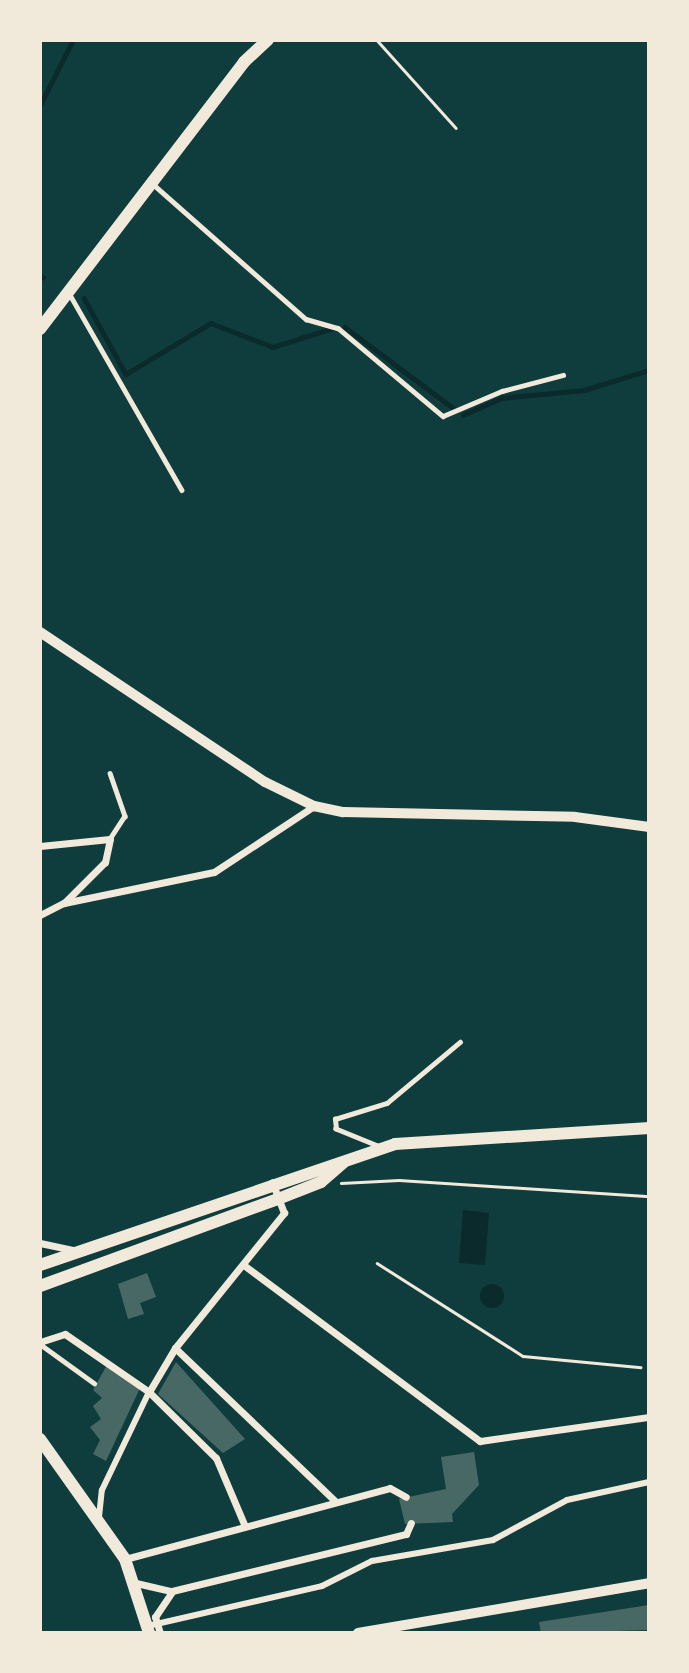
<!DOCTYPE html>
<html>
<head>
<meta charset="utf-8">
<style>
  body { margin:0 }
  #map { position:relative; width:689px; height:1673px; overflow:hidden; background:#0f3d3e; font-family:"Crimson Pro",serif }
  div>[style] { position:absolute }
  .water>* { inset:0; background:#0a2a2b }
  .round { border-radius:50% }
  .stream>* { height:4.5px; margin:-2.25px; padding:0 2.25px; transform-origin:2.25px; border-radius:2.25px; background:#0a2a2b }
  .building>* { inset:0; background:#486865 }
  .path>* { height:2.5px; margin:-1.25px; padding:0 1.25px; transform-origin:1.25px; border-radius:1.25px; background:#f1e9da }
  .service>* { height:4.5px; margin:-2.25px; padding:0 2.25px; transform-origin:2.25px; border-radius:2.25px; background:#f1e9da }
  .pedestrian>* { height:6px; margin:-3px; padding:0 3px; transform-origin:3px; border-radius:3px; background:#f1e9da }
  .minor>* { height:7px; margin:-3.5px; padding:0 3.5px; transform-origin:3.5px; border-radius:3.5px; background:#f1e9da }
  .tertiary>* { height:10px; margin:-5px; padding:0 5px; transform-origin:5px; border-radius:5px; background:#f1e9da }
  .secondary>* { height:12px; margin:-6px; padding:0 6px; transform-origin:6px; border-radius:6px; background:#f1e9da }
  span { translate:-50% -50%; white-space:nowrap; text-align:center; line-height:1.15; -webkit-text-stroke:6px #f1e9da; paint-order:stroke }
  .frame { position:absolute; inset:0; border:42px solid #f1e9da; pointer-events:none }
</style>
</head>
<body>
<div id="map">
  <div class="water">
    <div style="clip-path:polygon(463px 1210px,489px 1213px,485px 1265px,459px 1263px)"></div>
    <div class="round" style="left:480px;top:1284px;width:24px;height:24px"></div>
  </div>
  <div class="stream">
    <div style="left:40px;top:105px;width:73px;rotate:-63.1deg"></div>
    <div style="left:40px;top:275px;width:4px;rotate:34deg"></div>
    <div style="left:84px;top:298px;width:87px;rotate:61.1deg"></div>
    <div style="left:126px;top:374px;width:99px;rotate:-31deg"></div>
    <div style="left:211px;top:323px;width:66px;rotate:21.2deg"></div>
    <div style="left:273px;top:347px;width:63px;rotate:-17.6deg"></div>
    <div style="left:345px;top:327px;width:139px;rotate:36.8deg"></div>
    <div style="left:463px;top:415px;width:42px;rotate:-24.1deg"></div>
    <div style="left:501px;top:398px;width:83px;rotate:-5.5deg"></div>
    <div style="left:584px;top:390px;width:68px;rotate:-17.1deg"></div>
  </div>
  <div class="building">
    <div style="clip-path:polygon(147px 1273px,156px 1297px,140px 1303px,144px 1314px,128px 1319px,118px 1284px)"></div>
    <div style="clip-path:polygon(176px 1362px,245px 1439px,223px 1453px,158px 1394px)"></div>
    <div style="clip-path:polygon(107px 1365px,140px 1388px,106px 1461px,93px 1454px,100px 1440px,90px 1427px,101px 1419px,93px 1406px,102px 1398px,93px 1390px)"></div>
    <div style="clip-path:polygon(474px 1452px,479px 1485px,452px 1514px,453px 1522px,405px 1524px,399px 1499px,446px 1489px,441px 1457px)"></div>
    <div style="clip-path:polygon(649px 1605px,649px 1630px,541px 1633px,539px 1622px)"></div>
  </div>
  <div class="path">
    <div style="left:377px;top:40px;width:118px;rotate:48.1deg"></div>
    <div style="left:341px;top:1183px;width:58px;rotate:-3deg"></div>
    <div style="left:399px;top:1180px;width:251px;rotate:3.7deg"></div>
    <div style="left:377px;top:1263px;width:173px;rotate:32.5deg"></div>
    <div style="left:523px;top:1356px;width:118px;rotate:5.4deg"></div>
  </div>
  <div class="service">
    <div style="left:154px;top:185px;width:203px;rotate:41.4deg"></div>
    <div style="left:306px;top:319px;width:33px;rotate:16deg"></div>
    <div style="left:338px;top:328px;width:137px;rotate:40deg"></div>
    <div style="left:443px;top:416px;width:64px;rotate:-23deg"></div>
    <div style="left:502px;top:391px;width:63px;rotate:-14.7deg"></div>
    <div style="left:69px;top:293px;width:227px;rotate:60.2deg"></div>
    <div style="left:110px;top:773px;width:46px;rotate:70.8deg"></div>
    <div style="left:125px;top:816px;width:27px;rotate:123deg"></div>
    <div style="left:380px;top:1147px;width:48px;rotate:-157.8deg"></div>
    <div style="left:336px;top:1129px;width:10px;rotate:-96deg"></div>
    <div style="left:335px;top:1119px;width:54px;rotate:-17.1deg"></div>
    <div style="left:387px;top:1103px;width:95px;rotate:-39.9deg"></div>
    <div style="left:40px;top:1344px;width:67px;rotate:35.8deg"></div>
  </div>
  <div class="pedestrian">
    <div style="left:99px;top:1517px;width:27px;rotate:-84deg"></div>
    <div style="left:102px;top:1490px;width:109px;rotate:-64.4deg"></div>
    <div style="left:152px;top:1625px;width:174px;rotate:-12.9deg"></div>
    <div style="left:322px;top:1586px;width:56px;rotate:-26.6deg"></div>
    <div style="left:372px;top:1561px;width:123px;rotate:-9.8deg"></div>
    <div style="left:493px;top:1540px;width:84px;rotate:-28.4deg"></div>
    <div style="left:567px;top:1500px;width:84px;rotate:-12.4deg"></div>
  </div>
  <div class="minor">
    <div style="left:40px;top:846px;width:70px;rotate:-5.7deg"></div>
    <div style="left:110px;top:839px;width:24px;rotate:102deg"></div>
    <div style="left:105px;top:862px;width:58px;rotate:135deg"></div>
    <div style="left:40px;top:915px;width:27px;rotate:-27deg"></div>
    <div style="left:64px;top:903px;width:153px;rotate:-11.7deg"></div>
    <div style="left:214px;top:872px;width:120px;rotate:-33.4deg"></div>
    <div style="left:40px;top:1243px;width:38px;rotate:12deg"></div>
    <div style="left:245px;top:1266px;width:293px;rotate:36.7deg"></div>
    <div style="left:480px;top:1441px;width:171px;rotate:-8.1deg"></div>
    <div style="left:40px;top:1342px;width:26px;rotate:-18deg"></div>
    <div style="left:65px;top:1334px;width:102px;rotate:34.6deg"></div>
    <div style="left:149px;top:1392px;width:94px;rotate:44.6deg"></div>
    <div style="left:216px;top:1458px;width:72px;rotate:67deg"></div>
    <div style="left:175px;top:1348px;width:221px;rotate:43.7deg"></div>
    <div style="left:149px;top:1392px;width:51px;rotate:-59.4deg"></div>
    <div style="left:175px;top:1348px;width:174px;rotate:-51.1deg"></div>
    <div style="left:284px;top:1213px;width:33px;rotate:-111deg"></div>
    <div style="left:125px;top:1559px;width:274px;rotate:-15deg"></div>
    <div style="left:390px;top:1488px;width:18px;rotate:29deg"></div>
    <div style="left:136px;top:1583px;width:37px;rotate:13deg"></div>
    <div style="left:172px;top:1591px;width:241px;rotate:-13.7deg"></div>
    <div style="left:406px;top:1534px;width:12px;rotate:-66deg"></div>
    <div style="left:160px;top:1633px;width:17px;rotate:-107deg"></div>
    <div style="left:155px;top:1617px;width:30px;rotate:-56deg"></div>
  </div>
  <div class="tertiary">
    <div style="left:40px;top:632px;width:270px;rotate:33.7deg"></div>
    <div style="left:265px;top:782px;width:55px;rotate:26.1deg"></div>
    <div style="left:314px;top:806px;width:30px;rotate:12deg"></div>
    <div style="left:343px;top:812px;width:232px;rotate:1.2deg"></div>
    <div style="left:575px;top:817px;width:75px;rotate:7.7deg"></div>
    <div style="left:358px;top:1633px;width:295px;rotate:-9.7deg"></div>
  </div>
  <div class="secondary">
    <div style="left:40px;top:329px;width:336px;rotate:-52.6deg"></div>
    <div style="left:244px;top:62px;width:33px;rotate:-43deg"></div>
    <div style="left:40px;top:1265px;width:375px;rotate:-18.8deg"></div>
    <div style="left:395px;top:1144px;width:255px;rotate:-3.6deg"></div>
    <div style="left:40px;top:1286px;width:253px;rotate:-20.1deg"></div>
    <div style="left:278px;top:1199px;width:46px;rotate:-21.6deg"></div>
    <div style="left:321px;top:1182px;width:29px;rotate:-41deg"></div>
    <div style="left:40px;top:1439px;width:147px;rotate:54.7deg"></div>
    <div style="left:125px;top:1559px;width:78px;rotate:72deg"></div>
  </div>
  <div class="frame"></div>
</div>
</body>
</html>
